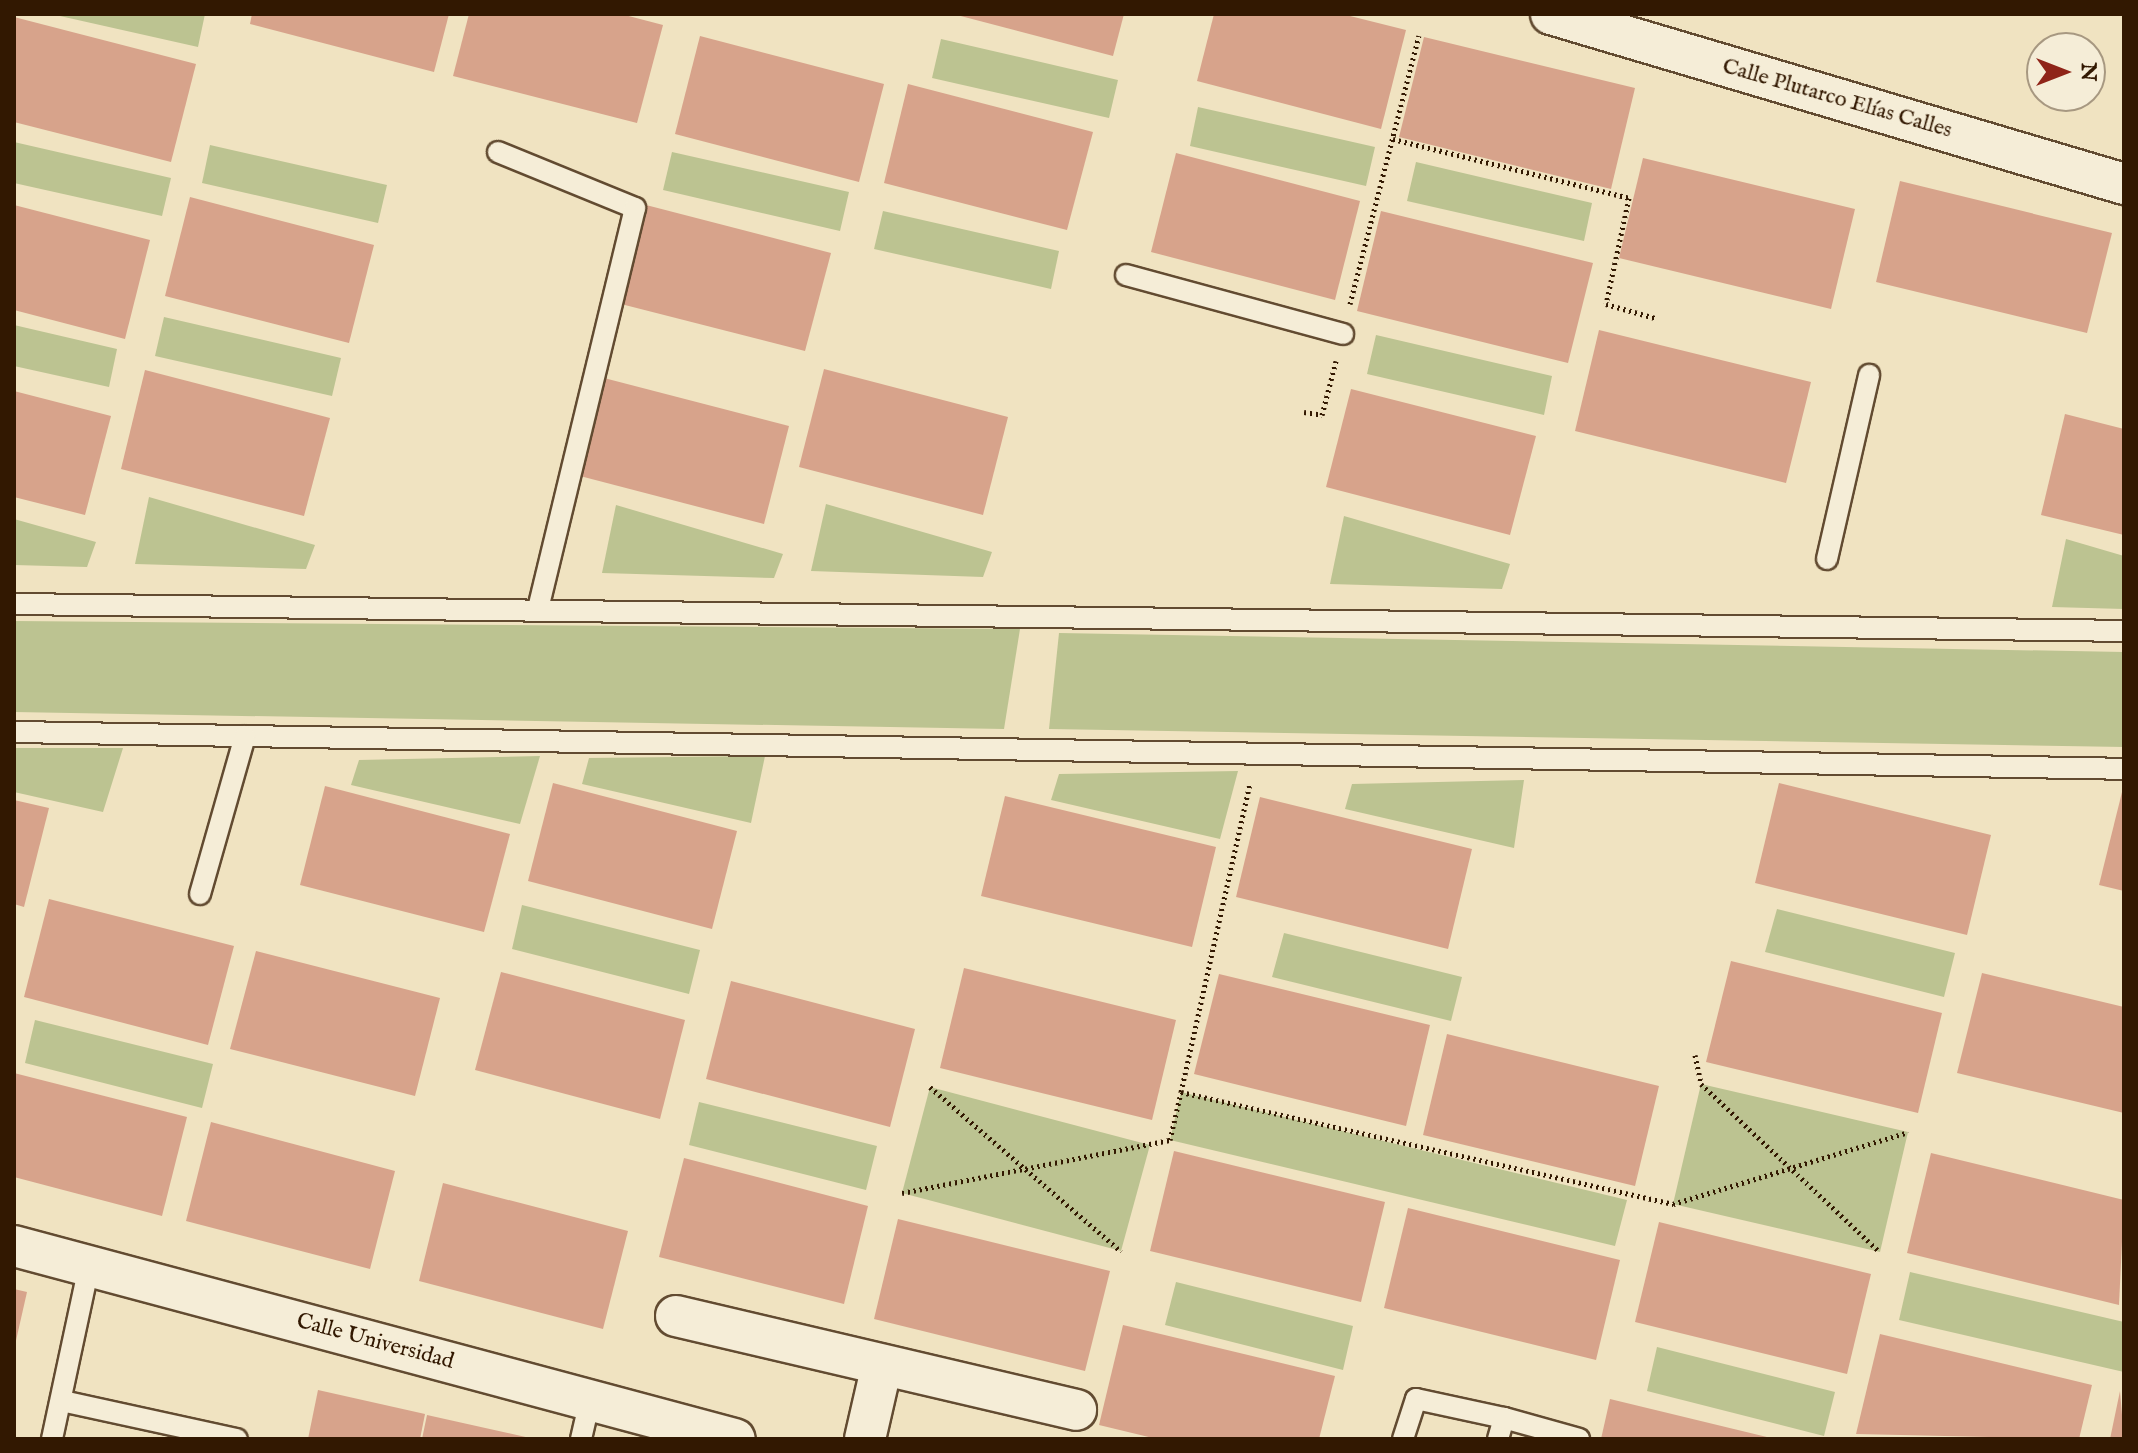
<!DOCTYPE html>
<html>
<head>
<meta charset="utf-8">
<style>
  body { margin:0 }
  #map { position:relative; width:2138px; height:1453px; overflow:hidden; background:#f0e3c1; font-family:"IM FELL English",serif }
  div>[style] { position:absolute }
  .green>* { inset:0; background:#bcc391 }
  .building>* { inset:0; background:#d7a38b }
  .path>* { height:5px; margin-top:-2.5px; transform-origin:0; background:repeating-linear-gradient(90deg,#321801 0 2px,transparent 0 6px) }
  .roads { filter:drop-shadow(2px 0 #624b31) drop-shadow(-2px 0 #624b31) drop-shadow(0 2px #624b31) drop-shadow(0 -2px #624b31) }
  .service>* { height:20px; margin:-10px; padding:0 10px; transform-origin:10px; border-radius:10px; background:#f5edd7 }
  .minor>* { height:40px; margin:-20px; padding:0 20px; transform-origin:20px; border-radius:20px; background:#f5edd7 }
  span { translate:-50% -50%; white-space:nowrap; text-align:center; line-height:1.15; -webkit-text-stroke:6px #f5edd7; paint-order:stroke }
  .street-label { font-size:22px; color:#321801 }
  .frame { position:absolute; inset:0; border:16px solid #321801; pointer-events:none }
  .north { position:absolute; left:2026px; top:32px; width:80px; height:80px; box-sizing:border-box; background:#f5edd7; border:2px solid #a79881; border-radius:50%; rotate:90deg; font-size:22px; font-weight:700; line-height:32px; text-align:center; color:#321801 }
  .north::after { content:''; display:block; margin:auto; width:28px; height:36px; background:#8f2418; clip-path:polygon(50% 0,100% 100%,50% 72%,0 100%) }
</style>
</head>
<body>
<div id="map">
  <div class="green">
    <div style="clip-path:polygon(51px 14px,205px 14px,198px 47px)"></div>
    <div style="clip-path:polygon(941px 39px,1118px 80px,1109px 118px,932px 78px)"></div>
    <div style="clip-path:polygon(1198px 107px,1375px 147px,1366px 186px,1190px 146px)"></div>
    <div style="clip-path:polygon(14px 142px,171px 178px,162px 216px,14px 183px)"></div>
    <div style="clip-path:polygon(210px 145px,387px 185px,378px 223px,202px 183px)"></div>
    <div style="clip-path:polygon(672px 152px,849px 192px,840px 231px,663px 190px)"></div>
    <div style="clip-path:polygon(1416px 162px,1592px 203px,1584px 241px,1407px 201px)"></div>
    <div style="clip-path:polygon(883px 211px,1059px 251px,1051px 289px,874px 249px)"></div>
    <div style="clip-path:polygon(164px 317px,341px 358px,332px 396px,155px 356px)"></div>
    <div style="clip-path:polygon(14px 325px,117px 349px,109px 387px,14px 366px)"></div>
    <div style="clip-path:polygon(1376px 335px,1552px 376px,1544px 415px,1367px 374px)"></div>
    <div style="clip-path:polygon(149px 497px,315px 545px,306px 569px,135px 564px)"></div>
    <div style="clip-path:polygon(826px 504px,992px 552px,983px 577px,811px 571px)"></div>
    <div style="clip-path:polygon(616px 505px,783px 554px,774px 578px,602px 573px)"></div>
    <div style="clip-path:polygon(1344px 516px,1510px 564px,1502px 589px,1330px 584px)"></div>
    <div style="clip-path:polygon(14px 519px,96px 542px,87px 567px,14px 565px)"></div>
    <div style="clip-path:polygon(2066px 539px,2124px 556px,2124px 609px,2052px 607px)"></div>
    <div style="clip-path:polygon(14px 621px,1020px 629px,1004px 729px,14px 712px)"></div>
    <div style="clip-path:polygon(1059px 633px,2124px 652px,2124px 747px,1049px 729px)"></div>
    <div style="clip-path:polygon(14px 748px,123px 748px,103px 812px,14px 792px)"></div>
    <div style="clip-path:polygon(540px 756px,520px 824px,351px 785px,359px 760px)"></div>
    <div style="clip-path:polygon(765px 756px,751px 823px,582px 784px,589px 758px)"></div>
    <div style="clip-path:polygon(1238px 771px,1220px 839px,1051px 800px,1059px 774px)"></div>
    <div style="clip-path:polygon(1524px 780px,1514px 848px,1345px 809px,1352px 784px)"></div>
    <div style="clip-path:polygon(522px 905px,700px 950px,689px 994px,512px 949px)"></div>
    <div style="clip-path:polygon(1777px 909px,1955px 953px,1944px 997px,1765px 952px)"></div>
    <div style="clip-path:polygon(1284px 933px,1462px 977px,1451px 1021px,1272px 977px)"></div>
    <div style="clip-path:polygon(35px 1020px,213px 1064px,202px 1108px,25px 1063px)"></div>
    <div style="clip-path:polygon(1701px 1084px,1908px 1132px,1880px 1252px,1673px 1204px)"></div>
    <div style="clip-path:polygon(930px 1087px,1150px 1145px,1121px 1251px,902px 1193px)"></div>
    <div style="clip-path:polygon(1181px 1092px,1627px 1200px,1615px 1246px,1170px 1140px)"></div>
    <div style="clip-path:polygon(699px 1102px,877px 1146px,866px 1190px,689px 1145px)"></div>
    <div style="clip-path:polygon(1910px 1272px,2124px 1322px,2124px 1372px,1899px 1320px)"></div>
    <div style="clip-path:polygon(1176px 1282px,1353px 1326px,1343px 1370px,1165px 1325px)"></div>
    <div style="clip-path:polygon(1657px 1347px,1835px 1392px,1824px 1436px,1647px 1391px)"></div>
  </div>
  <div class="building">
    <div style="clip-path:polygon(252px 14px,449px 14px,434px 72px,250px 24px)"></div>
    <div style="clip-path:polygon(469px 14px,621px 14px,663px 25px,637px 123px,453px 76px)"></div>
    <div style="clip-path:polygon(953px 14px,1124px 14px,1113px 56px)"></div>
    <div style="clip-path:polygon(1214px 14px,1342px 14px,1406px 30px,1381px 129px,1197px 81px)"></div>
    <div style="clip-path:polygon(14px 17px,196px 64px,171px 162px,14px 122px)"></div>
    <div style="clip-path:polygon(700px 36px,884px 84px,859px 182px,675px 134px)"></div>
    <div style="clip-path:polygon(1424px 37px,1635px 88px,1611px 189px,1399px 137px)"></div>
    <div style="clip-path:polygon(908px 84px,1093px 132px,1067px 230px,884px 183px)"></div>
    <div style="clip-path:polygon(1176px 153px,1360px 201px,1335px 300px,1151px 252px)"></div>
    <div style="clip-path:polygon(1643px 158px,1855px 209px,1831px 309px,1619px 258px)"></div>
    <div style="clip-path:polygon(1900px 181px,2112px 233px,2087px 333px,1876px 282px)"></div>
    <div style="clip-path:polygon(190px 197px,374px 245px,349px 343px,165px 296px)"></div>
    <div style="clip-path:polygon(14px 205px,150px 240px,125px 339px,14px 310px)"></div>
    <div style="clip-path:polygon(646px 205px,831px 253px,805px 351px,621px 304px)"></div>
    <div style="clip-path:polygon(1381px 211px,1593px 263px,1568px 363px,1357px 311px)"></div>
    <div style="clip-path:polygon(1599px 330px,1811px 382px,1786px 483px,1575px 431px)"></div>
    <div style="clip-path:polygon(824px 369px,1008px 417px,983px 515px,799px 467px)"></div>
    <div style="clip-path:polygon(145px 370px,330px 418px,304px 516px,121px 469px)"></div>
    <div style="clip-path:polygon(604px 378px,789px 426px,764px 524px,580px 476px)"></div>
    <div style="clip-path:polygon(1351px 389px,1536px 436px,1510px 535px,1326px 487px)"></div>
    <div style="clip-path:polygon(14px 391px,111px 416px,85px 515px,14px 497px)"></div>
    <div style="clip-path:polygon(2065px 414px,2124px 429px,2124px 535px,2041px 515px)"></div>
    <div style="clip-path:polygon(553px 783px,737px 831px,712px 929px,528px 881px)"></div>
    <div style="clip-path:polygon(1779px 783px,1991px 835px,1967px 935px,1755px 883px)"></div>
    <div style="clip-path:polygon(325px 786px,510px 834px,484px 932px,300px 885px)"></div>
    <div style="clip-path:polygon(2123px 788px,2124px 788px,2124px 891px,2099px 885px)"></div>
    <div style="clip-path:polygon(1005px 796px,1216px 847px,1192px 947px,981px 896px)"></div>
    <div style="clip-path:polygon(1260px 797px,1472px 849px,1448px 949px,1236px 897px)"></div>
    <div style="clip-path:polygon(14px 800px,49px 808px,24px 907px,14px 904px)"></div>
    <div style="clip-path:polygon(49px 899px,234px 946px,208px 1045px,24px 997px)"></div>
    <div style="clip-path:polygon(256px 951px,440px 998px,415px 1096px,230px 1049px)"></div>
    <div style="clip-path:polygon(1731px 961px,1942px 1013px,1918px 1113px,1706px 1062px)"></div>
    <div style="clip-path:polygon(964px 968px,1176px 1020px,1152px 1120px,940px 1068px)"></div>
    <div style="clip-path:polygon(501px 972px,685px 1020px,660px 1119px,475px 1070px)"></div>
    <div style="clip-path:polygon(1982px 973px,2124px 1007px,2124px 1113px,1957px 1073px)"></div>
    <div style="clip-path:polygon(1219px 974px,1430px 1025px,1406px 1126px,1194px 1074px)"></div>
    <div style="clip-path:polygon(731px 981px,915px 1029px,890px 1127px,706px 1079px)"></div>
    <div style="clip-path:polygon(1447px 1034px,1659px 1086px,1635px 1186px,1423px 1135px)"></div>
    <div style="clip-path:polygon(14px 1073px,187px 1117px,162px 1216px,14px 1177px)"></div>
    <div style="clip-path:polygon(211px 1122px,395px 1171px,370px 1269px,186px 1221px)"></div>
    <div style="clip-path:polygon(1174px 1151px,1385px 1202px,1361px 1302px,1150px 1251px)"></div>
    <div style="clip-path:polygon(1931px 1153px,2124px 1200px,2119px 1305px,1907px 1253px)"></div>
    <div style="clip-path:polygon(684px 1158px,868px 1206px,844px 1304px,659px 1257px)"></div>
    <div style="clip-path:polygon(443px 1183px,628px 1231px,603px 1329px,419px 1281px)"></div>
    <div style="clip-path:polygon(1408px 1208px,1620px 1260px,1596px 1360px,1384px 1308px)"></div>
    <div style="clip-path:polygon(898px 1219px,1110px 1271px,1085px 1371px,874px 1319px)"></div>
    <div style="clip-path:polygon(1659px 1222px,1871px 1274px,1847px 1374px,1635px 1322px)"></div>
    <div style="clip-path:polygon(14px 1289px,27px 1292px,15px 1345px,14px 1345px)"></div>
    <div style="clip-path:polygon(1123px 1325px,1335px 1376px,1319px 1439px,1157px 1439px,1099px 1425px)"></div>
    <div style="clip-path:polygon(1880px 1334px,2092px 1385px,2079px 1439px,1856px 1434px)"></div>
    <div style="clip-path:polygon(318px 1390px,425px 1414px,420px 1439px,308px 1439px)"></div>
    <div style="clip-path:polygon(2120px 1391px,2124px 1439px,2110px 1439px)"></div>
    <div style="clip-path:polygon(1610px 1399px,1771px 1438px,1771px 1439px,1601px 1439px)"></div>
    <div style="clip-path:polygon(427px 1415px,530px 1438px,530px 1439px,422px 1439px)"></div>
  </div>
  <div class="path">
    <div style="left:1393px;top:139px;width:243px;rotate:14deg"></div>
    <div style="left:1629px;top:198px;width:108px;rotate:102.2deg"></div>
    <div style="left:1606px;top:304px;width:51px;rotate:15.9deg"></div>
    <div style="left:1350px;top:304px;width:277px;rotate:-75.6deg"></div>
    <div style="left:1304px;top:412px;width:18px;rotate:9deg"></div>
    <div style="left:1322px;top:415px;width:56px;rotate:-75.5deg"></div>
    <div style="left:1695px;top:1055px;width:30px;rotate:78deg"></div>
    <div style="left:1701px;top:1084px;width:245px;rotate:43.2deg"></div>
    <div style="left:930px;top:1087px;width:252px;rotate:40.7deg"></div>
    <div style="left:1181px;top:1092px;width:317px;rotate:-77.4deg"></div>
    <div style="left:902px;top:1193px;width:273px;rotate:-11.2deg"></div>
    <div style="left:1170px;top:1140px;width:49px;rotate:-77.1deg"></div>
    <div style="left:1181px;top:1092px;width:505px;rotate:12.82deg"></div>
    <div style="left:1673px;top:1204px;width:246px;rotate:-17deg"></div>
  </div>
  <div class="roads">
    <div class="service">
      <div style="left:498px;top:152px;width:148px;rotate:22.2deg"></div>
      <div style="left:635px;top:208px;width:413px;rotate:103.6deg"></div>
      <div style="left:1126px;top:275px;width:225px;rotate:15.2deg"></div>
      <div style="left:1827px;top:559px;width:189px;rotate:-77.1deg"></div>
      <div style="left:14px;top:604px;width:2110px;rotate:0.73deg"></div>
      <div style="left:14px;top:732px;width:2110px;rotate:1deg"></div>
      <div style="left:200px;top:894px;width:164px;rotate:-74.1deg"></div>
      <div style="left:62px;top:1401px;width:179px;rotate:12.3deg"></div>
      <div style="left:52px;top:1439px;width:177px;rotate:-77.9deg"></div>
      <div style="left:581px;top:1439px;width:40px;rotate:-77deg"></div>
      <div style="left:1403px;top:1439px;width:42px;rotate:-72deg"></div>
      <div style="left:1416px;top:1399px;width:90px;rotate:12.2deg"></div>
      <div style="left:1498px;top:1439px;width:22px;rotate:-74deg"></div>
      <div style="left:1504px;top:1418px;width:78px;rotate:15.6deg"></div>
    </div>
    <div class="minor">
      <div style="left:1551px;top:14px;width:598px;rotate:16.52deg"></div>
      <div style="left:14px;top:1246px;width:746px;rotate:14.99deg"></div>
      <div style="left:676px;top:1316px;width:411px;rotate:13.2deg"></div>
      <div style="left:865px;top:1439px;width:76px;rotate:-77.1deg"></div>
    </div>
  </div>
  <div class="street-label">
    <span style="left:1837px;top:99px;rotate:16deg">Calle Plutarco Elías Calles</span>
    <span style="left:375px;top:1342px;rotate:15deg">Calle Universidad</span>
  </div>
  <div class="frame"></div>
  <div class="north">N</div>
</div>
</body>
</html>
